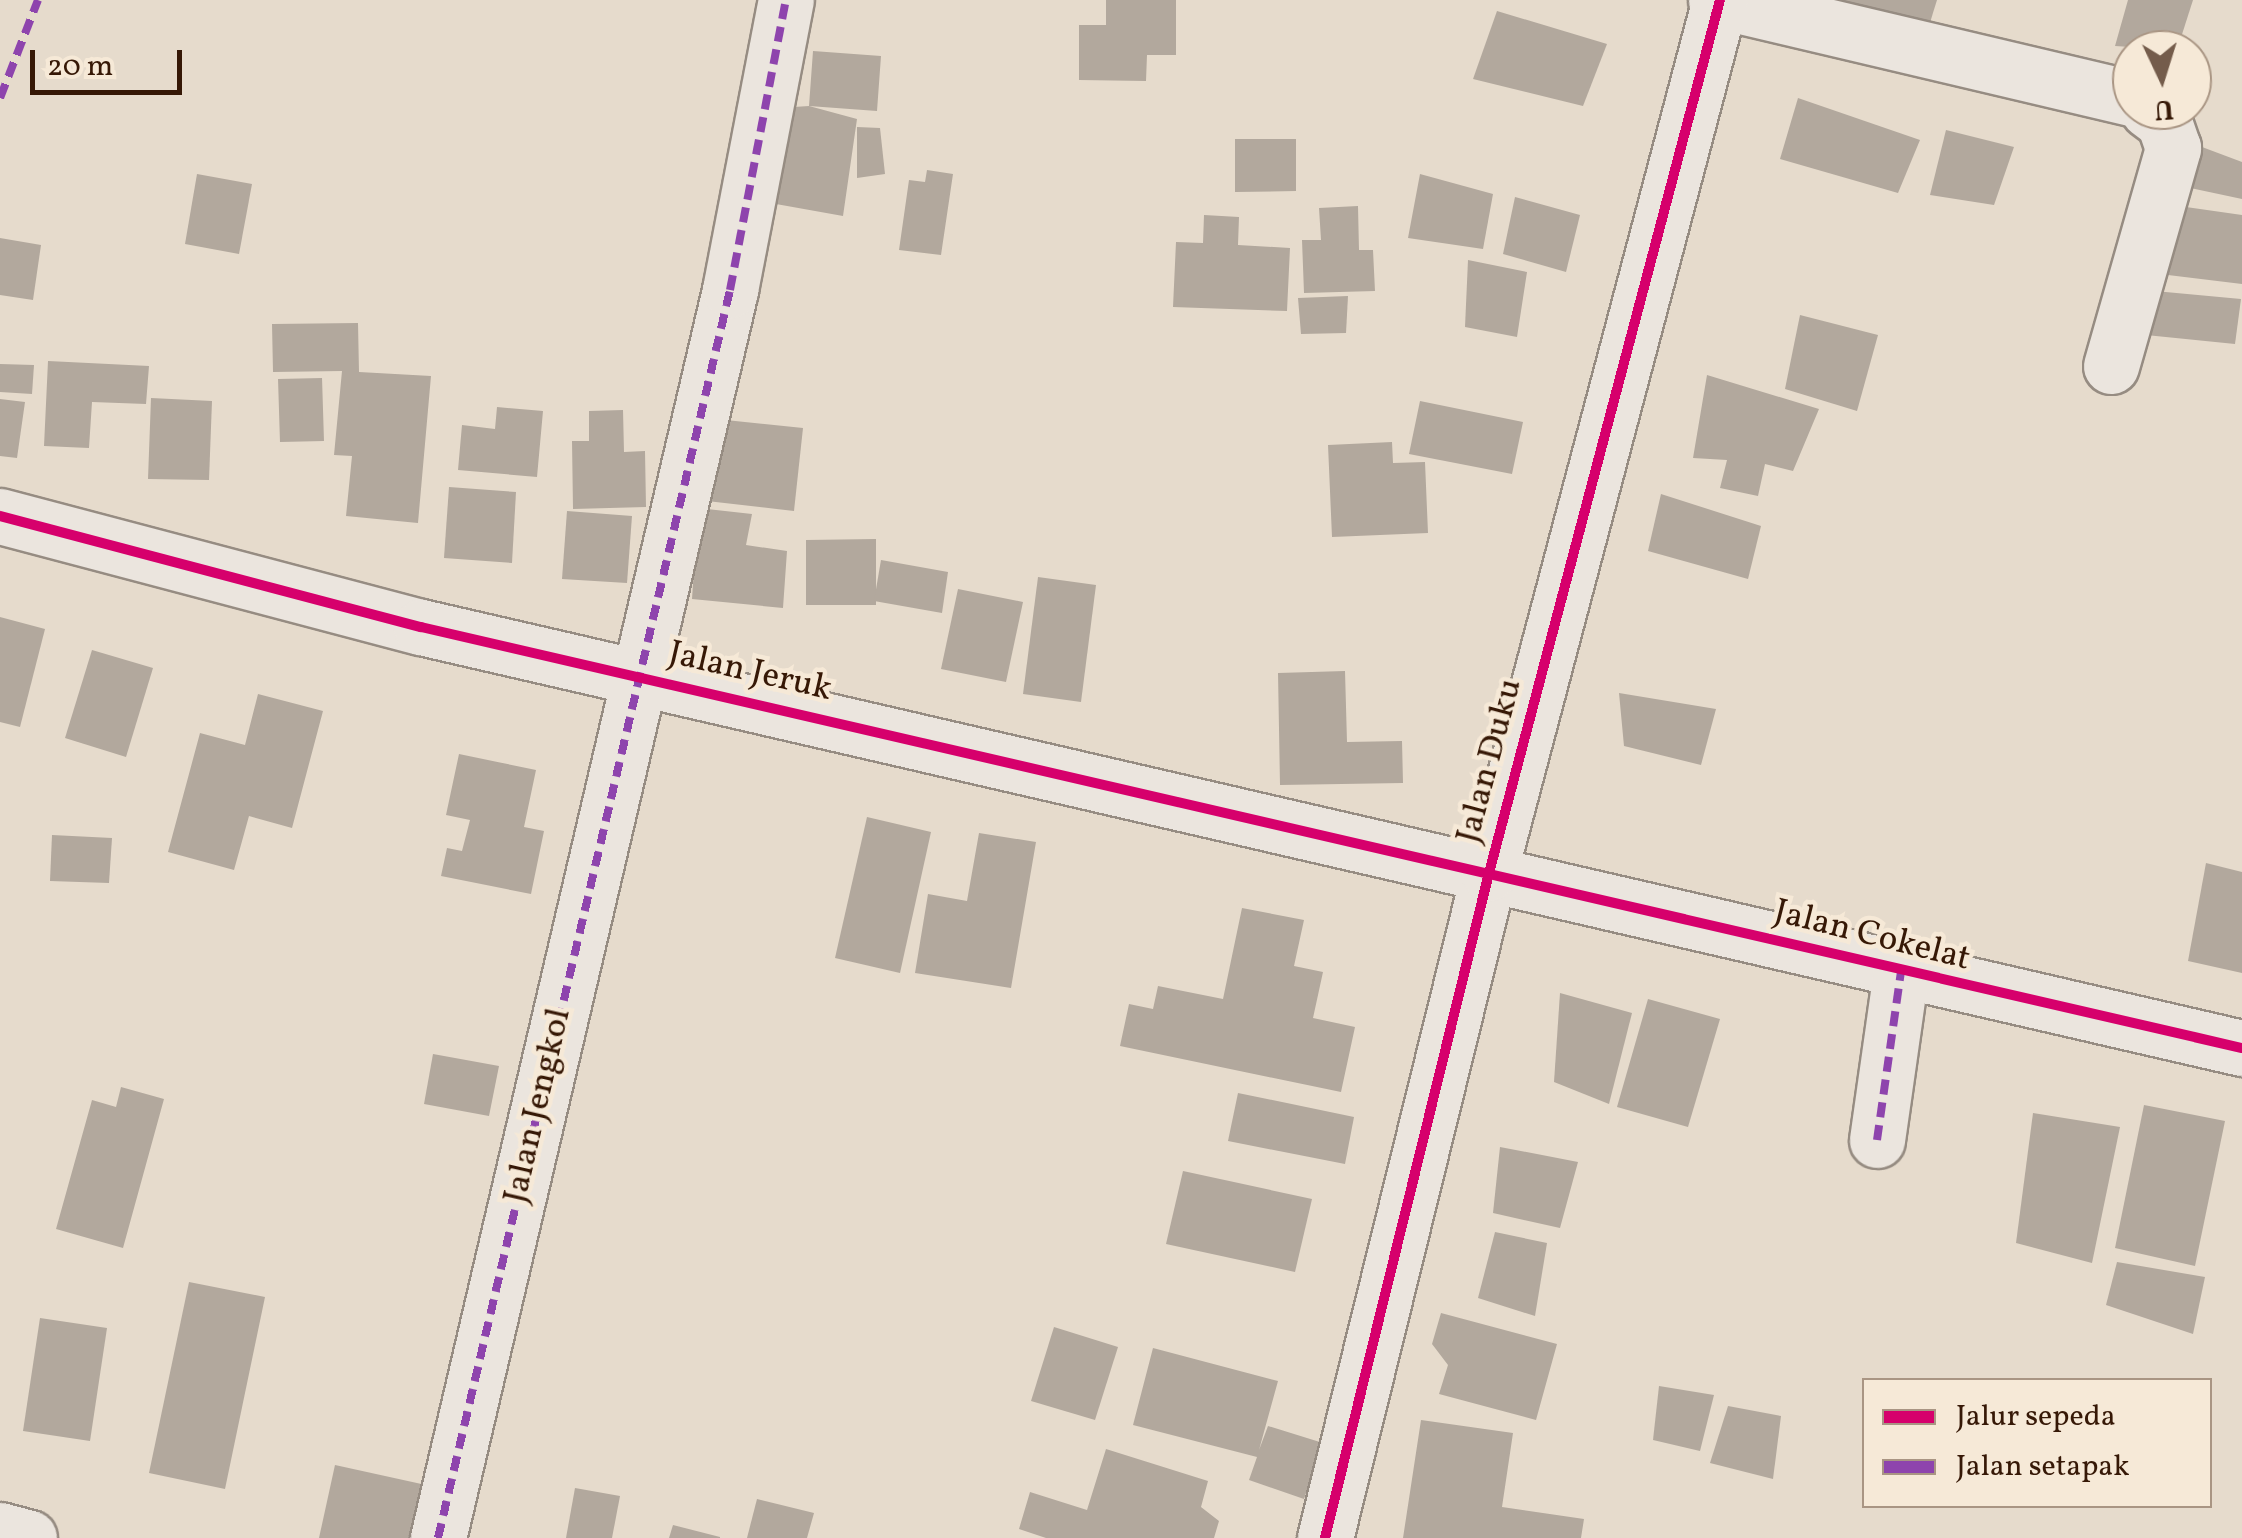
<!DOCTYPE html>
<html>
<head>
<meta charset="utf-8">
<style>
  body { margin:0 }
  #map { position:relative; width:2242px; height:1538px; overflow:hidden; background:#e6dbcc; font-family:Vollkorn,serif }
  div>[style] { position:absolute }
  .building>* { inset:0; background:#b2a89d }
  .roads { filter:drop-shadow(2px 0 #968c82) drop-shadow(-2px 0 #968c82) drop-shadow(0 2px #968c82) drop-shadow(0 -2px #968c82) }
  .minor>* { height:55px; margin:-27.5px; padding:0 27.5px; transform-origin:27.5px; border-radius:27.5px; background:#ebe5de }
  .quiet>* { height:8px; margin-top:-4px; transform-origin:0; background:repeating-linear-gradient(90deg,#8e44ad 0 15px,transparent 0 23px) }
  .cycleway>* { height:10px; margin:-5px; padding:0 5px; transform-origin:5px; border-radius:5px; background:#d6006c }
  span { translate:-50% -50%; white-space:nowrap; text-align:center; line-height:1.15; -webkit-text-stroke:9px #f6e9d7; paint-order:stroke }
  .street-label { font-size:35px; color:#361806 }
  .legend { position:absolute; left:1862px; top:1378px; width:350px; height:130px; box-sizing:border-box; background:#f6e9d7; border:2px solid #a99583; margin:0; padding:12px 18px; list-style:none; font-size:30px; color:#361806 }
  .legend li { display:flex; align-items:center; gap:20px; height:50px }
  .legend b { width:50px; border:2px solid #a99583 }
  .north { position:absolute; left:2112px; top:30px; width:100px; height:100px; box-sizing:border-box; background:#f6e9d7; border:2px solid #a99583; border-radius:50%; rotate:176deg; font-size:28px; font-weight:700; line-height:40px; text-align:center; color:#361806 }
  .north::after { content:''; display:block; margin:auto; width:35px; height:45px; background:#745c4b; clip-path:polygon(50% 0,100% 100%,50% 72%,0 100%) }
  .scale { position:absolute; left:30px; top:50px; width:152px; height:45px; box-sizing:border-box; border:5px solid #361806; border-top:0; padding-left:12px; font-size:30px; line-height:35px; white-space:nowrap; color:#361806; -webkit-text-stroke:8px #f6e9d7; paint-order:stroke }
</style>
</head>
<body>
<div id="map">
  <div class="building">
    <div style="clip-path:polygon(1106px 0,1176px 0,1176px 55px,1147px 55px,1146px 81px,1079px 80px,1079px 25px,1106px 25px)"></div>
    <div style="clip-path:polygon(1822px 0,1937px 0,1928px 29px)"></div>
    <div style="clip-path:polygon(2128px 0,2193px 0,2177px 50px,2115px 46px)"></div>
    <div style="clip-path:polygon(1497px 11px,1607px 44px,1583px 106px,1473px 79px)"></div>
    <div style="clip-path:polygon(813px 51px,881px 56px,877px 111px,809px 106px,857px 119px,843px 216px,776px 204px,794px 107px,809px 106px)"></div>
    <div style="clip-path:polygon(1798px 98px,1920px 140px,1898px 193px,1780px 159px)"></div>
    <div style="clip-path:polygon(857px 127px,880px 128px,885px 174px,857px 178px)"></div>
    <div style="clip-path:polygon(1946px 130px,2014px 147px,1994px 205px,1930px 195px)"></div>
    <div style="clip-path:polygon(1235px 139px,1296px 139px,1296px 191px,1235px 192px)"></div>
    <div style="clip-path:polygon(2186px 141px,2242px 162px,2242px 199px,2181px 186px)"></div>
    <div style="clip-path:polygon(927px 170px,953px 174px,941px 255px,899px 250px,909px 180px,925px 182px)"></div>
    <div style="clip-path:polygon(197px 174px,252px 184px,239px 254px,185px 244px)"></div>
    <div style="clip-path:polygon(1420px 174px,1493px 194px,1483px 249px,1408px 238px)"></div>
    <div style="clip-path:polygon(1515px 197px,1580px 215px,1566px 272px,1503px 254px)"></div>
    <div style="clip-path:polygon(1358px 206px,1359px 250px,1373px 250px,1375px 291px,1304px 293px,1302px 240px,1321px 240px,1319px 208px)"></div>
    <div style="clip-path:polygon(2186px 207px,2242px 215px,2242px 284px,2168px 275px)"></div>
    <div style="clip-path:polygon(1204px 215px,1239px 217px,1238px 245px,1290px 248px,1287px 311px,1173px 307px,1176px 242px,1203px 243px)"></div>
    <div style="clip-path:polygon(0 238px,41px 245px,33px 300px,0 295px)"></div>
    <div style="clip-path:polygon(1468px 260px,1527px 272px,1517px 337px,1465px 327px)"></div>
    <div style="clip-path:polygon(2144px 290px,2241px 299px,2235px 344px,2146px 335px)"></div>
    <div style="clip-path:polygon(1348px 296px,1346px 333px,1301px 334px,1298px 298px)"></div>
    <div style="clip-path:polygon(1800px 315px,1878px 335px,1857px 411px,1785px 389px)"></div>
    <div style="clip-path:polygon(358px 323px,359px 372px,431px 376px,418px 523px,346px 516px,352px 456px,334px 455px,342px 371px,273px 372px,272px 324px)"></div>
    <div style="clip-path:polygon(48px 361px,149px 366px,146px 404px,92px 402px,89px 448px,44px 446px)"></div>
    <div style="clip-path:polygon(0 364px,34px 365px,32px 394px,0 392px)"></div>
    <div style="clip-path:polygon(1707px 375px,1819px 409px,1793px 471px,1765px 464px,1758px 496px,1720px 488px,1727px 460px,1693px 458px)"></div>
    <div style="clip-path:polygon(322px 378px,324px 441px,280px 442px,278px 379px)"></div>
    <div style="clip-path:polygon(151px 398px,212px 401px,209px 480px,148px 479px)"></div>
    <div style="clip-path:polygon(0 399px,25px 402px,17px 458px,0 456px)"></div>
    <div style="clip-path:polygon(1420px 401px,1523px 422px,1512px 474px,1409px 454px)"></div>
    <div style="clip-path:polygon(497px 407px,543px 411px,537px 477px,458px 470px,462px 425px,495px 429px)"></div>
    <div style="clip-path:polygon(623px 410px,624px 452px,645px 451px,646px 507px,573px 509px,572px 441px,589px 441px,589px 411px)"></div>
    <div style="clip-path:polygon(716px 419px,803px 428px,794px 511px,707px 501px)"></div>
    <div style="clip-path:polygon(1392px 442px,1393px 463px,1425px 462px,1428px 533px,1332px 537px,1328px 445px)"></div>
    <div style="clip-path:polygon(449px 487px,516px 492px,512px 563px,444px 558px)"></div>
    <div style="clip-path:polygon(1661px 494px,1761px 526px,1748px 579px,1648px 551px)"></div>
    <div style="clip-path:polygon(698px 508px,752px 514px,746px 545px,787px 551px,783px 608px,692px 599px)"></div>
    <div style="clip-path:polygon(567px 511px,632px 516px,627px 583px,562px 579px)"></div>
    <div style="clip-path:polygon(876px 539px,876px 605px,806px 605px,806px 540px)"></div>
    <div style="clip-path:polygon(881px 560px,948px 572px,942px 613px,874px 601px)"></div>
    <div style="clip-path:polygon(1038px 577px,1096px 585px,1081px 702px,1023px 694px)"></div>
    <div style="clip-path:polygon(958px 589px,1023px 602px,1006px 682px,941px 669px)"></div>
    <div style="clip-path:polygon(0 617px,45px 629px,20px 727px,0 722px)"></div>
    <div style="clip-path:polygon(92px 650px,153px 668px,126px 757px,65px 738px)"></div>
    <div style="clip-path:polygon(1345px 671px,1347px 742px,1402px 741px,1403px 783px,1280px 785px,1278px 673px)"></div>
    <div style="clip-path:polygon(1619px 693px,1716px 709px,1701px 765px,1624px 746px)"></div>
    <div style="clip-path:polygon(258px 694px,323px 711px,292px 828px,249px 816px,234px 870px,168px 852px,200px 733px,245px 745px)"></div>
    <div style="clip-path:polygon(459px 754px,536px 770px,524px 827px,544px 831px,531px 894px,441px 876px,447px 848px,462px 851px,470px 820px,446px 815px)"></div>
    <div style="clip-path:polygon(867px 817px,931px 832px,900px 973px,835px 958px)"></div>
    <div style="clip-path:polygon(979px 833px,1036px 842px,1011px 988px,915px 973px,928px 894px,967px 901px)"></div>
    <div style="clip-path:polygon(52px 835px,112px 838px,109px 883px,50px 881px)"></div>
    <div style="clip-path:polygon(2206px 863px,2242px 872px,2242px 973px,2188px 961px)"></div>
    <div style="clip-path:polygon(1242px 908px,1304px 920px,1294px 966px,1323px 972px,1313px 1018px,1355px 1027px,1341px 1092px,1120px 1046px,1129px 1004px,1153px 1009px,1158px 986px,1223px 999px)"></div>
    <div style="clip-path:polygon(1560px 993px,1632px 1013px,1609px 1104px,1554px 1082px)"></div>
    <div style="clip-path:polygon(1648px 999px,1720px 1019px,1688px 1127px,1617px 1107px)"></div>
    <div style="clip-path:polygon(433px 1054px,499px 1066px,489px 1116px,424px 1104px)"></div>
    <div style="clip-path:polygon(121px 1087px,164px 1099px,123px 1248px,56px 1229px,92px 1100px,116px 1107px)"></div>
    <div style="clip-path:polygon(1238px 1093px,1354px 1117px,1345px 1164px,1228px 1141px)"></div>
    <div style="clip-path:polygon(2144px 1105px,2225px 1121px,2195px 1266px,2115px 1248px)"></div>
    <div style="clip-path:polygon(2033px 1113px,2120px 1127px,2092px 1263px,2016px 1243px)"></div>
    <div style="clip-path:polygon(1500px 1147px,1578px 1162px,1560px 1228px,1493px 1213px)"></div>
    <div style="clip-path:polygon(1183px 1171px,1312px 1199px,1295px 1272px,1166px 1244px)"></div>
    <div style="clip-path:polygon(1495px 1232px,1547px 1243px,1535px 1316px,1478px 1298px)"></div>
    <div style="clip-path:polygon(2117px 1262px,2205px 1277px,2193px 1334px,2106px 1305px)"></div>
    <div style="clip-path:polygon(189px 1282px,265px 1297px,225px 1489px,149px 1473px)"></div>
    <div style="clip-path:polygon(1441px 1313px,1557px 1344px,1536px 1420px,1439px 1394px,1448px 1365px,1432px 1344px)"></div>
    <div style="clip-path:polygon(40px 1318px,107px 1328px,90px 1441px,23px 1431px)"></div>
    <div style="clip-path:polygon(1054px 1327px,1118px 1347px,1095px 1420px,1031px 1401px)"></div>
    <div style="clip-path:polygon(1153px 1348px,1278px 1381px,1259px 1450px,1268px 1426px,1323px 1443px,1304px 1499px,1249px 1480px,1257px 1457px,1133px 1425px)"></div>
    <div style="clip-path:polygon(1659px 1386px,1714px 1395px,1700px 1451px,1653px 1440px)"></div>
    <div style="clip-path:polygon(1728px 1406px,1781px 1416px,1773px 1479px,1710px 1463px)"></div>
    <div style="clip-path:polygon(1421px 1420px,1513px 1433px,1502px 1507px,1584px 1519px,1581px 1538px,1403px 1538px)"></div>
    <div style="clip-path:polygon(1106px 1449px,1208px 1481px,1201px 1507px,1219px 1521px,1214px 1538px,1046px 1538px,1019px 1529px,1030px 1492px,1087px 1510px)"></div>
    <div style="clip-path:polygon(335px 1465px,426px 1485px,414px 1538px,319px 1538px)"></div>
    <div style="clip-path:polygon(575px 1488px,620px 1496px,612px 1538px,566px 1538px)"></div>
    <div style="clip-path:polygon(757px 1499px,814px 1513px,807px 1538px,747px 1538px)"></div>
    <div style="clip-path:polygon(673px 1525px,720px 1537px,720px 1538px,669px 1538px)"></div>
  </div>
  <div class="roads">
    <div class="minor">
      <div style="left:1716px;top:0;width:427px;rotate:13.3deg"></div>
      <div style="left:2111px;top:366px;width:227px;rotate:-74.1deg"></div>
      <div style="left:2173px;top:148px;width:28px;rotate:-109deg"></div>
      <div style="left:2164px;top:122px;width:20px;rotate:-143deg"></div>
      <div style="left:0;top:516px;width:435px;rotate:14.8deg"></div>
      <div style="left:421px;top:627px;width:1869px;rotate:13.02deg"></div>
      <div style="left:1877px;top:1140px;width:171px;rotate:-81.9deg"></div>
      <div style="left:0;top:1530px;width:30px;rotate:15deg"></div>
      <div style="left:438px;top:1538px;width:1282px;rotate:-76.83deg"></div>
      <div style="left:730px;top:290px;width:295px;rotate:-79.1deg"></div>
      <div style="left:1325px;top:1538px;width:685px;rotate:-76.15deg"></div>
      <div style="left:1489px;top:873px;width:903px;rotate:-75.18deg"></div>
    </div>
  </div>
  <div class="quiet">
    <div style="left:0;top:98px;width:105px;rotate:-68.8deg"></div>
    <div style="left:1877px;top:1140px;width:171px;rotate:-81.9deg"></div>
    <div style="left:438px;top:1538px;width:1282px;rotate:-76.83deg"></div>
    <div style="left:730px;top:290px;width:295px;rotate:-79.1deg"></div>
  </div>
  <div class="cycleway">
    <div style="left:0;top:516px;width:435px;rotate:14.8deg"></div>
    <div style="left:421px;top:627px;width:1869px;rotate:13.02deg"></div>
    <div style="left:1325px;top:1538px;width:685px;rotate:-76.15deg"></div>
    <div style="left:1489px;top:873px;width:903px;rotate:-75.18deg"></div>
  </div>
  <div class="street-label">
    <span style="left:750px;top:672px;rotate:13deg">Jalan Jeruk</span>
    <span style="left:1490px;top:761px;rotate:-75deg">Jalan Duku</span>
    <span style="left:1872px;top:936px;rotate:14deg">Jalan Cokelat</span>
    <span style="left:538px;top:1106px;rotate:-77deg">Jalan Jengkol</span>
  </div>
  <ul class="legend">
  <li><b style="height:12px;background:#d6006c"></b>Jalur sepeda</li>
  <li><b style="height:12px;background:#8e44ad"></b>Jalan setapak</li>
  </ul>
  <div class="north">U</div>
  <div class="scale">20 m</div>
</div>
</body>
</html>
